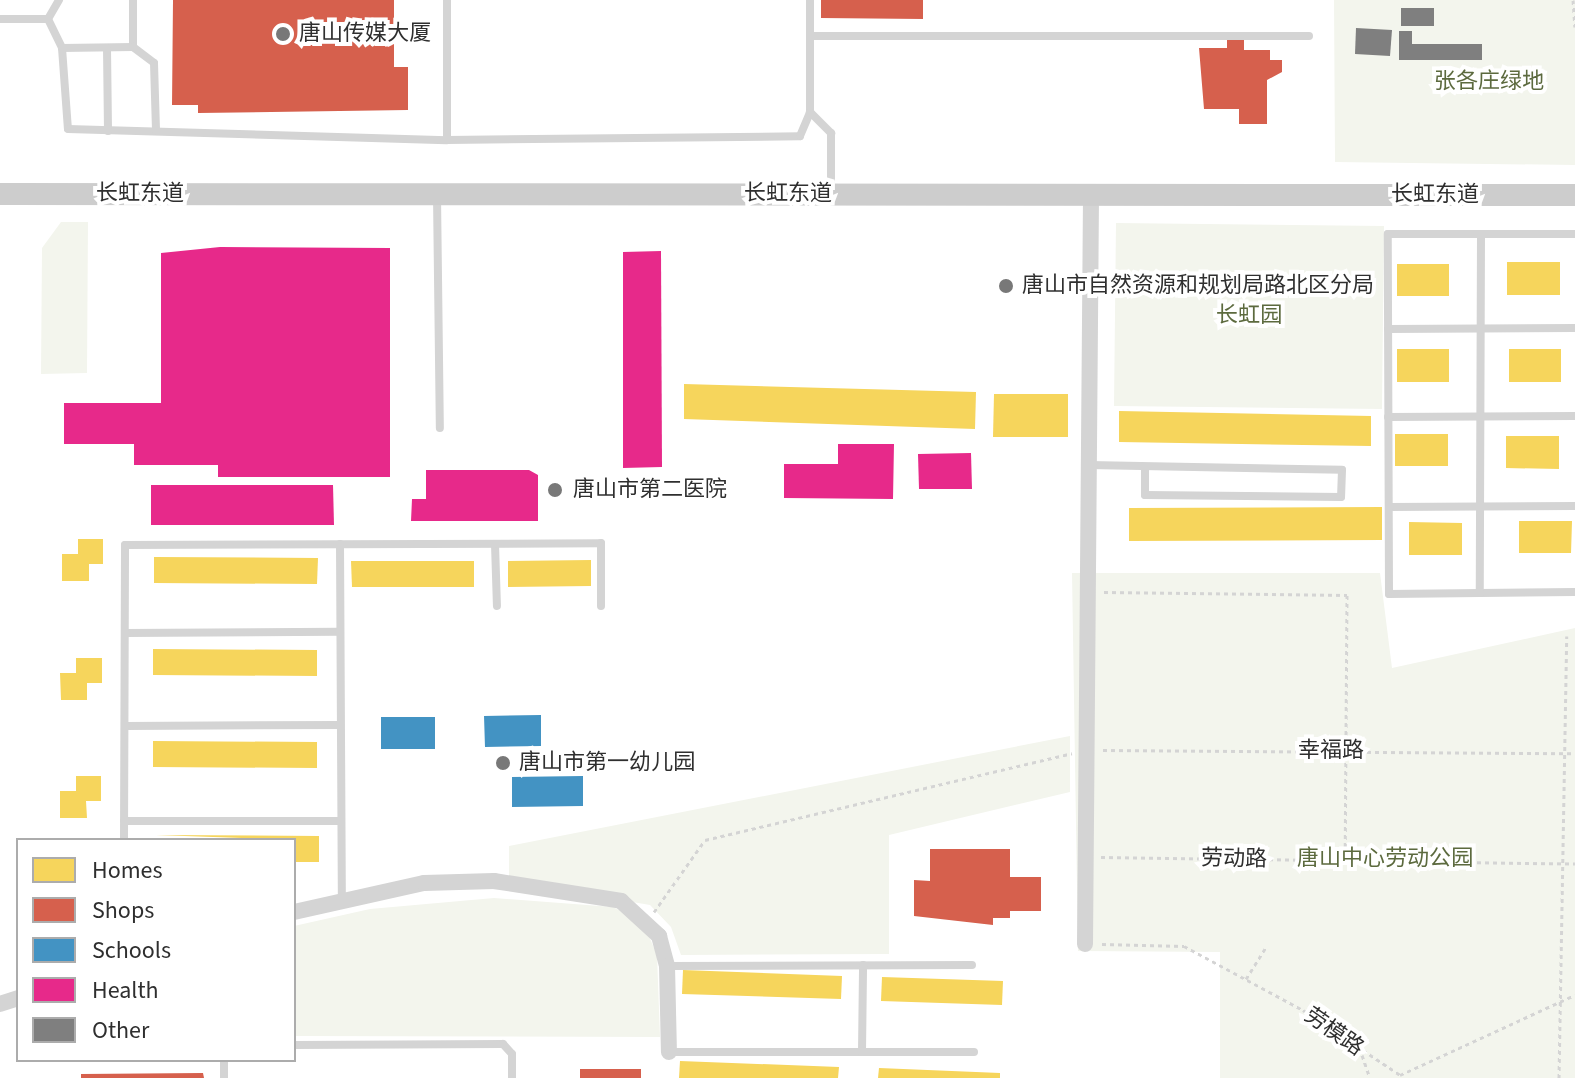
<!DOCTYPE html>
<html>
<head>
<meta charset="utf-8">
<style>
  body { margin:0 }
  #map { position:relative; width:1575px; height:1078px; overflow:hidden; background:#fff; font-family:"Source Sans 3","Noto Sans SC",sans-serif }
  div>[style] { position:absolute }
  .green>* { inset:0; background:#f3f5ed }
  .homes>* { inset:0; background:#f6d55c }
  .shops>* { inset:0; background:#d6604d }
  .schools>* { inset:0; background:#4393c3 }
  .health>* { inset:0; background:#e7298a }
  .building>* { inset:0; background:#7f7f7f }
  .path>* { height:3px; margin-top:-1.5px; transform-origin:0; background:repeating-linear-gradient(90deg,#d4d4d4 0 4px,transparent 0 8px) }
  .lane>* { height:8px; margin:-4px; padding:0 4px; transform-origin:4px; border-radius:4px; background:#d4d4d4 }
  .street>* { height:16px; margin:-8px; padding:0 8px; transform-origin:8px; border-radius:8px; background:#d4d4d4 }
  .secondary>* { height:22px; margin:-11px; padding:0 11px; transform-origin:11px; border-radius:11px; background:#cdcdcd }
  .dots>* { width:22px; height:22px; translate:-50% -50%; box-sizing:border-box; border:4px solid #fff; border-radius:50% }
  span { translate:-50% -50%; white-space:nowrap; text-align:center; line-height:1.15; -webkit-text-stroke:8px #fff; paint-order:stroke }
  .poi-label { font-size:22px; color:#2f2f2f }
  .left { translate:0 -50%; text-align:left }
  .park-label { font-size:22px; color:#5c6a3e }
  .street-label { font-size:22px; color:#2f2f2f }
  .legend { position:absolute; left:16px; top:838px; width:280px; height:224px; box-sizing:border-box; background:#fff; border:2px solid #acacac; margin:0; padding:10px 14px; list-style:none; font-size:24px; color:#2f2f2f }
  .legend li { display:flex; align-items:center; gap:16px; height:40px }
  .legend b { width:40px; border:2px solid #acacac }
</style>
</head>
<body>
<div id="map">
  <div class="green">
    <div style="clip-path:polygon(1334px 0,1575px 0,1575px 165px,1335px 162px)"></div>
    <div style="clip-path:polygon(61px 222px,88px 222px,87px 373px,41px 374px,42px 248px)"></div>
    <div style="clip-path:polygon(1116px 223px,1384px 226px,1382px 409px,1114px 406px)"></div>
    <div style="clip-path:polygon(1072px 573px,1380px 573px,1392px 668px,1575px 628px,1575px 1078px,1220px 1078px,1220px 952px,1078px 951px)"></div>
    <div style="clip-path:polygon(1070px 736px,1070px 792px,889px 835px,889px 954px,681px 955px,671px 927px,650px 905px,509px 881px,509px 846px)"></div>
    <div style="clip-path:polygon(494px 898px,613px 907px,643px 922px,657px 955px,660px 1037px,294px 1036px,294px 926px,370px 909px)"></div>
  </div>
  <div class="homes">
    <div style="clip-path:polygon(1507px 262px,1560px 262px,1560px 295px,1507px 295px)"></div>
    <div style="clip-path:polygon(1397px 264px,1449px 264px,1449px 296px,1397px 296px)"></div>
    <div style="clip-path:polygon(1397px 349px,1449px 349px,1449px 382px,1397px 382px)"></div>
    <div style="clip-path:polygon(1509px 349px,1561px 349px,1561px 382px,1509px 382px)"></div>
    <div style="clip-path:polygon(684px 384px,976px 392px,975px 429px,684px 419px)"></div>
    <div style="clip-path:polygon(994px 394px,1068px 394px,1068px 437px,993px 437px)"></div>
    <div style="clip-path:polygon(1119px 411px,1371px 416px,1371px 446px,1119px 442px)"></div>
    <div style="clip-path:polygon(1395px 434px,1448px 434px,1448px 466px,1395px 466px)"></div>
    <div style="clip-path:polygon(1506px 436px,1559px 436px,1559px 469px,1506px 468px)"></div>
    <div style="clip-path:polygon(1382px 507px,1382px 540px,1129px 541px,1129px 508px)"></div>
    <div style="clip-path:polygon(1519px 521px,1572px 521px,1571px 553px,1519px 553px)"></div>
    <div style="clip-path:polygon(1409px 522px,1462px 523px,1462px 555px,1409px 555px)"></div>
    <div style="clip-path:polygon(78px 539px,103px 539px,103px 564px,89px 564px,89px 581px,62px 581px,62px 554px,78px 554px)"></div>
    <div style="clip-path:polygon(154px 557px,318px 558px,317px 584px,154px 583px)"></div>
    <div style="clip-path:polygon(591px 560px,591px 586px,508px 587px,508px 561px)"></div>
    <div style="clip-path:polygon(351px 561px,474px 561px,474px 587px,352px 587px)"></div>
    <div style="clip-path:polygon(153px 649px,317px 650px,317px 676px,153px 675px)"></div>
    <div style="clip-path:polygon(76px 658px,102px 658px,102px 683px,87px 683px,87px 700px,61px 700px,60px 673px,76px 673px)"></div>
    <div style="clip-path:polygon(153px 741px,317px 742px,317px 768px,153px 767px)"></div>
    <div style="clip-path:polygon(76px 776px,101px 776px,101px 801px,86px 801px,87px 818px,60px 818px,60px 791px,76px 791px)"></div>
    <div style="clip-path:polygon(156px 835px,319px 836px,319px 862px,294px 862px,294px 840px)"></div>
    <div style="clip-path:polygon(683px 970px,842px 976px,841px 999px,682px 994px)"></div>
    <div style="clip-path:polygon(882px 977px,1003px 981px,1002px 1005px,881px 1001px)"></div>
    <div style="clip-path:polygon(680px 1061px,839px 1067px,838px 1078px,679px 1078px)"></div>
    <div style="clip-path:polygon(879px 1068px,1000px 1073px,1000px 1078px,878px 1078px)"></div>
  </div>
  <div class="shops">
    <div style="clip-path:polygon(173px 0,394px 0,394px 67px,408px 67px,408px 110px,198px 113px,198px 105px,172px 105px)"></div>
    <div style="clip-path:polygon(821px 0,923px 0,923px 19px,821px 18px)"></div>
    <div style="clip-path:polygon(1227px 32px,1244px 32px,1244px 50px,1270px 50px,1270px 60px,1282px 60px,1282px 72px,1267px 80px,1267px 124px,1239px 124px,1239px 109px,1204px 109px,1199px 48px,1227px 48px)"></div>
    <div style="clip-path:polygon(930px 849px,1010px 849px,1010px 877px,1041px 877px,1041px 911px,1010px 911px,1010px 918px,993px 918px,993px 925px,914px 916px,914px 880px,930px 881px)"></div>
    <div style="clip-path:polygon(580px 1069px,641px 1069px,641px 1078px,580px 1078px)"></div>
    <div style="clip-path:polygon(203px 1073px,204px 1078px,81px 1078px,81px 1074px)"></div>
  </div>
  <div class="schools">
    <div style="clip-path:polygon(541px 715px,541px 746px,485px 747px,484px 716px)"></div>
    <div style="clip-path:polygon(381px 717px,435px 717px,435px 749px,381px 749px)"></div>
    <div style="clip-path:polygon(583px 776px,583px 806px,512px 807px,512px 777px)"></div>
  </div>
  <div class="health">
    <div style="clip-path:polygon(220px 247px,390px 248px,390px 477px,218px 477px,218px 465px,134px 465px,134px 444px,64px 444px,64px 403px,161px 403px,161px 253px)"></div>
    <div style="clip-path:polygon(661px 251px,662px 467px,623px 468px,623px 252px)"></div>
    <div style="clip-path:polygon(838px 444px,894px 444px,893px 499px,784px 498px,784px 464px,838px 464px)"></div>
    <div style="clip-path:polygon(971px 453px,972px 489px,919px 489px,918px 454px)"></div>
    <div style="clip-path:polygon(426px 470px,529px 470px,538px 475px,538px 521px,411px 521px,412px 499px,426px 499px)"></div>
    <div style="clip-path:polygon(151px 485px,333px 485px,334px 525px,151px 525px)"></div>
  </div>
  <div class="building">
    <div style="clip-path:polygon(1401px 8px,1434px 8px,1434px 26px,1401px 26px)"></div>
    <div style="clip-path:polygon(1356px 28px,1392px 30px,1390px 56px,1355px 54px)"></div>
    <div style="clip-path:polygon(1399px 31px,1412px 31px,1412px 44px,1482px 44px,1482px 60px,1399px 60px)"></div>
  </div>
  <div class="path">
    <div style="left:1573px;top:0;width:27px;rotate:86deg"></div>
    <div style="left:1104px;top:592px;width:243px;rotate:0.7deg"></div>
    <div style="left:1347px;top:595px;width:266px;rotate:90.4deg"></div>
    <div style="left:1103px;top:750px;width:472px;rotate:0.4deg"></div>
    <div style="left:1101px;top:857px;width:474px;rotate:0.8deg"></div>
    <div style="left:654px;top:912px;width:88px;rotate:-54.7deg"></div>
    <div style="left:705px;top:840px;width:377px;rotate:-13.3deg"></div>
    <div style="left:1102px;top:944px;width:82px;rotate:1.4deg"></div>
    <div style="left:1184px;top:946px;width:135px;rotate:28.3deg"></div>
    <div style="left:1303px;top:1010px;width:117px;rotate:33.8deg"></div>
    <div style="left:1400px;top:1075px;width:192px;rotate:-24.6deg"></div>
    <div style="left:1246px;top:979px;width:39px;rotate:-58deg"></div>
    <div style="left:1362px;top:1055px;width:24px;rotate:71deg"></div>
    <div style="left:1559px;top:1078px;width:442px;rotate:-89deg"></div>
  </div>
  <div class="lane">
    <div style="left:59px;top:0;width:22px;rotate:120deg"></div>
    <div style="left:48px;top:19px;width:32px;rotate:64deg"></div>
    <div style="left:62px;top:48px;width:81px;rotate:85.8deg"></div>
    <div style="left:68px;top:129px;width:379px;rotate:1.7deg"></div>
    <div style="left:447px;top:140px;width:353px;rotate:-0.6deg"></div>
    <div style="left:800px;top:136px;width:26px;rotate:-67deg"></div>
    <div style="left:810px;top:112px;width:112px;rotate:-90deg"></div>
    <div style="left:133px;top:0;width:47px;rotate:90deg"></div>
    <div style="left:447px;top:0;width:140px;rotate:90deg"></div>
    <div style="left:0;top:19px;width:48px"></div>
    <div style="left:811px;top:36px;width:498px"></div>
    <div style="left:62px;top:48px;width:71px;rotate:-0.8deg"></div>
    <div style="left:133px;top:47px;width:26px;rotate:37deg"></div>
    <div style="left:154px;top:63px;width:68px;rotate:88.3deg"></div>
    <div style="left:107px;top:48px;width:83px;rotate:89.3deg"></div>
    <div style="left:810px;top:112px;width:30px;rotate:45deg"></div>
    <div style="left:831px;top:133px;width:61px;rotate:90deg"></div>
    <div style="left:437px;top:195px;width:233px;rotate:89.3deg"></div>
    <div style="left:1481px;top:234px;width:359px;rotate:90.2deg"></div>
    <div style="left:1480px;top:593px;width:95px;rotate:-0.6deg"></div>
    <div style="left:1388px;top:329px;width:187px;rotate:-0.3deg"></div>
    <div style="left:1388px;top:417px;width:187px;rotate:-0.3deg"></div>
    <div style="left:1089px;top:465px;width:253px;rotate:1.1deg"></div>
    <div style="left:1342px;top:470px;width:27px;rotate:92deg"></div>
    <div style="left:1341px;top:497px;width:196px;rotate:-179.4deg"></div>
    <div style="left:1145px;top:495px;width:28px;rotate:-90deg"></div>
    <div style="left:1389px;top:507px;width:186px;rotate:-0.3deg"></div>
    <div style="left:340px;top:544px;width:353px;rotate:89.7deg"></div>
    <div style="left:495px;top:544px;width:62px;rotate:88.2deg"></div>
    <div style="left:1480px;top:593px;width:91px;rotate:179.4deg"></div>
    <div style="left:1389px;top:594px;width:360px;rotate:-90.2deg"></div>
    <div style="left:1388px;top:234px;width:187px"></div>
    <div style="left:125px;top:633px;width:215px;rotate:-0.3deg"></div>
    <div style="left:125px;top:726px;width:214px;rotate:-0.3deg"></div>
    <div style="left:124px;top:821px;width:215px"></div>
    <div style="left:124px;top:840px;width:295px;rotate:-89.8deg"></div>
    <div style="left:125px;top:545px;width:476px;rotate:-0.2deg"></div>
    <div style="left:601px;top:543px;width:63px;rotate:90deg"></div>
    <div style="left:667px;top:966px;width:305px;rotate:-0.2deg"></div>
    <div style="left:294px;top:1045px;width:209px;rotate:-0.3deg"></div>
    <div style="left:503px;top:1044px;width:13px;rotate:48deg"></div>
    <div style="left:512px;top:1054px;width:24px;rotate:90deg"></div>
    <div style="left:670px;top:1052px;width:304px"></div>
    <div style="left:862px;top:1052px;width:87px;rotate:-89.3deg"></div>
    <div style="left:224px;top:1060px;width:18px;rotate:90deg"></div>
  </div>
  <div class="street">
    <div style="left:294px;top:912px;width:133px;rotate:-12.6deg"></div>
    <div style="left:424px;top:883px;width:70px;rotate:-1.6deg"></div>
    <div style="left:494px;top:881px;width:129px;rotate:8.9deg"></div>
    <div style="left:621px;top:901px;width:52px;rotate:42.6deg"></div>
    <div style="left:659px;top:936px;width:31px;rotate:75deg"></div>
    <div style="left:667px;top:966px;width:86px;rotate:88.7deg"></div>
    <div style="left:1085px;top:944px;width:749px;rotate:-89.54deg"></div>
    <div style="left:0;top:1004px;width:19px;rotate:-18deg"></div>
  </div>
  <div class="secondary">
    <div style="left:0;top:194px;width:1575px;rotate:0.04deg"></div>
  </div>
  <div class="dots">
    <div style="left:283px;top:34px;background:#787878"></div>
    <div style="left:1006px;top:286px;background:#787878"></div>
    <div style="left:555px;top:490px;background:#787878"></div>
    <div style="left:503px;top:763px;background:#787878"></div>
  </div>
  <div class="poi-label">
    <span class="left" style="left:299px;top:34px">唐山传媒大厦</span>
    <span class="left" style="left:1022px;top:286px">唐山市自然资源和规划局路北区分局</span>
    <span class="left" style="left:573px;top:490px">唐山市第二医院</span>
    <span class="left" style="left:519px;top:763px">唐山市第一幼儿园</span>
  </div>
  <div class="park-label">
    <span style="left:1489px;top:82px">张各庄绿地</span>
    <span style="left:1249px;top:316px">长虹园</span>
    <span style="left:1385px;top:859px">唐山中心劳动公园</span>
  </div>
  <div class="street-label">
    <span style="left:140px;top:194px">长虹东道</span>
    <span style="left:788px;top:194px">长虹东道</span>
    <span style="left:1435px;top:195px">长虹东道</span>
    <span style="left:1331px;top:751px">幸福路</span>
    <span style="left:1234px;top:859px;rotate:1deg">劳动路</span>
    <span style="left:1334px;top:1032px;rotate:35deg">劳模路</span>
  </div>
  <ul class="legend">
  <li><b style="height:22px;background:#f6d55c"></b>Homes</li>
  <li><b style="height:22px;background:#d6604d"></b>Shops</li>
  <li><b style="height:22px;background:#4393c3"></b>Schools</li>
  <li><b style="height:22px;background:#e7298a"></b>Health</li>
  <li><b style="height:22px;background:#7f7f7f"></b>Other</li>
  </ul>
</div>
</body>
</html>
